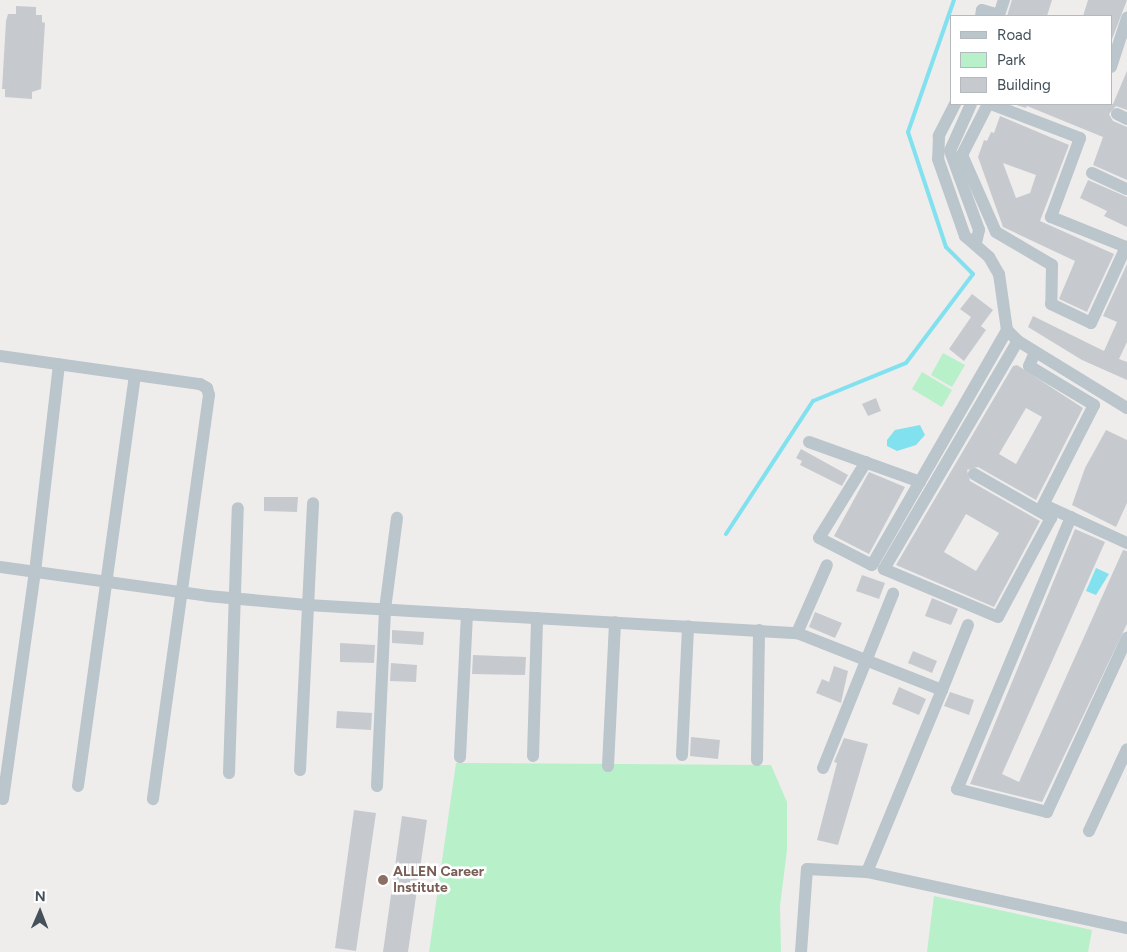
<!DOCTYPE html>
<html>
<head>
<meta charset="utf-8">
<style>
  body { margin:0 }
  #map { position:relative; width:1127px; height:952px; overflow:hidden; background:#efecec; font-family:Figtree,sans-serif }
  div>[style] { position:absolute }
  .green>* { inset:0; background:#b7f0c9 }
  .water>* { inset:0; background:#82e1ef }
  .stream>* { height:4px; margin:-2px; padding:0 2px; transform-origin:2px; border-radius:2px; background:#82e1ef }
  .building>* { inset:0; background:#c6cacf }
  .minor>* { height:12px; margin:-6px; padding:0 6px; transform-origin:6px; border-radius:6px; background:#bac5cc }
  .dots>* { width:14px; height:14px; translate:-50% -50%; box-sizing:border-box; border:2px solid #fff; border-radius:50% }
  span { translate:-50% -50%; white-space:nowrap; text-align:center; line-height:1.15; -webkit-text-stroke:5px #fff; paint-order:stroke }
  .education-label { font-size:14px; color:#785e54; font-weight:700 }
  .left { translate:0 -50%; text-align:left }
  .legend { position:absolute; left:950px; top:15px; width:162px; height:90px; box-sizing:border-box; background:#fff; border:1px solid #b4b9bd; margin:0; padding:6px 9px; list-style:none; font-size:15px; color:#44515a }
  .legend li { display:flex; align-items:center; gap:10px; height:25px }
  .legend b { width:25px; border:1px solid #b4b9bd }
  .north { position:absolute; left:15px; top:887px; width:50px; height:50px; -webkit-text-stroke:4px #fff; paint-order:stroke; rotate:1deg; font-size:14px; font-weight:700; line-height:20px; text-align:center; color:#44515a }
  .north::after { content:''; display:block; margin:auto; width:18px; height:22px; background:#44515a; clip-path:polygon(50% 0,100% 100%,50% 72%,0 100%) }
</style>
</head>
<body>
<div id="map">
  <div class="green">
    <div style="clip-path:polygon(943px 353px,965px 365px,952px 387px,931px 375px)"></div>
    <div style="clip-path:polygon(922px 372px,952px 390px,942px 407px,912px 389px)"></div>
    <div style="clip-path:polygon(456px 763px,771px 765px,787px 802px,787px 850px,780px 906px,781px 952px,429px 952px)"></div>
    <div style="clip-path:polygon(934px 896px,1092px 930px,1088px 952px,927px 952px)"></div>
  </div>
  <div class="water">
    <div style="clip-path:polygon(920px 425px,925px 435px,916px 445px,897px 451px,887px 446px,887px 440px,895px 430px)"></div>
    <div style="clip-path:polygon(1096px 568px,1109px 574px,1096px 595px,1086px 591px)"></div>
  </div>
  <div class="stream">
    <div style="left:726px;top:534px;width:159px;rotate:-56.8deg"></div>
    <div style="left:813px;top:401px;width:100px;rotate:-22.2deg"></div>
    <div style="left:906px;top:363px;width:111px;rotate:-53deg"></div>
    <div style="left:973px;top:274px;width:38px;rotate:-135deg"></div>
    <div style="left:946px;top:247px;width:121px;rotate:-108.3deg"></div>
    <div style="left:908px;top:132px;width:140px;rotate:-70.8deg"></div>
  </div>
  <div class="building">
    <div style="clip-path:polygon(1012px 0,1052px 0,1047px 16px,1007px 16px)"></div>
    <div style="clip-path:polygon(1088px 0,1127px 0,1111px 42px,1111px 16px,1083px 16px)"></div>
    <div style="clip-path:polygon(16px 6px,36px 7px,36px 15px,42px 15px,42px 22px,45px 23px,41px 89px,32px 92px,32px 99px,5px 97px,5px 89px,2px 89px,6px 21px,8px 14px,16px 14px)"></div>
    <div style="clip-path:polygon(1127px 71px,1127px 110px,1116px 106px,1109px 114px,1113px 121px,1127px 127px,1127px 180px,1093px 165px,1103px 137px,1027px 106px,1026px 108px,1013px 104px,1113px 104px)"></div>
    <div style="clip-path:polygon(evenodd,1000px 116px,1069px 145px,1040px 221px,1114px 254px,1087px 312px,1059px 299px,1075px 261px,1003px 227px,978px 157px,984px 140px,987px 141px,991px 132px,994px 133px,1000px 116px,1003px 163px,1036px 175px,1030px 193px,1016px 198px,1003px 163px)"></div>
    <div style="clip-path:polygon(1088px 180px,1127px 197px,1127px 227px,1104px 216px,1107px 211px,1080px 198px)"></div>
    <div style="clip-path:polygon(1127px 264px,1127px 342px,1119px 359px,1127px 362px,1127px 380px,1082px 360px,1028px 327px,1033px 316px,1104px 351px,1117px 322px,1103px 316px)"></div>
    <div style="clip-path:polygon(972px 294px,993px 310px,981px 326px,986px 330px,964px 361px,949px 349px,971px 317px,960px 309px)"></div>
    <div style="clip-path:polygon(evenodd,1017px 365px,1083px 408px,1036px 500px,978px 467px,967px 470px,970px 481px,1040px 521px,994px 607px,896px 565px,1013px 366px,1017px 365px,1026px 408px,1042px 417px,1016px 464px,999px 454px,1026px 408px,1017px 365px,966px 514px,999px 533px,976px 571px,944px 552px,966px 514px)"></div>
    <div style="clip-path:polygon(876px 398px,881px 411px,868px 416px,862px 404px)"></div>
    <div style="clip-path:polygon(1106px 430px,1127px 440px,1127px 503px,1116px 527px,1072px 505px,1085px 468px)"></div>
    <div style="clip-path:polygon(801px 449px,848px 475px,842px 486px,800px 465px,802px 461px,796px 458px)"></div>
    <div style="clip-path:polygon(869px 472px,905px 487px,869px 554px,834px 536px)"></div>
    <div style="clip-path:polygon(264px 497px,298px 497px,297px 512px,264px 511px)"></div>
    <div style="clip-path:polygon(1075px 529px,1105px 542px,1002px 774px,1019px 782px,1123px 550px,1127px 551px,1127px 624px,1042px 802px,970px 784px)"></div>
    <div style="clip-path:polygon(862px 575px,885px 583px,879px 599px,856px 591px)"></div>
    <div style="clip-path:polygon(932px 598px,958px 609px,951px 625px,925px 616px)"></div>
    <div style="clip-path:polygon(815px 612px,842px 623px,835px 638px,809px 627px)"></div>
    <div style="clip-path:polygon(392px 630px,424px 632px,423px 645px,392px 643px)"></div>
    <div style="clip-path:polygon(340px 643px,375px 645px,374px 663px,340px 662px)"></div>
    <div style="clip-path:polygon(913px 651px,937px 661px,932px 673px,908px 663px)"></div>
    <div style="clip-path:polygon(473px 655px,526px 657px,525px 675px,472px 674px)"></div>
    <div style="clip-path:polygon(391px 663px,417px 665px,416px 682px,390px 681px)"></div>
    <div style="clip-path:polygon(834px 666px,848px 671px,841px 703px,816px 693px,822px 679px,829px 682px)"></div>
    <div style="clip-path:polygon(899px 687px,926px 699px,919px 715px,892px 704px)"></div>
    <div style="clip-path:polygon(950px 692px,974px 700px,969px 715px,944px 706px)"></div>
    <div style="clip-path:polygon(337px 711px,372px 713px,371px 730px,336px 728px)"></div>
    <div style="clip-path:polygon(691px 737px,720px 740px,718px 759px,690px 756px)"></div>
    <div style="clip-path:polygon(844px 738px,868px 744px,838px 845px,817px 840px,837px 763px,834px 762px)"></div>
    <div style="clip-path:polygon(354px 810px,376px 813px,356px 951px,335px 948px)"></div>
    <div style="clip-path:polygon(402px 816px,427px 820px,408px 952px,383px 952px)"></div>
  </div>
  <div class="minor">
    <div style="left:981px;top:16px;width:6px;rotate:-81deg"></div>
    <div style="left:982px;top:10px;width:18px;rotate:16deg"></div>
    <div style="left:999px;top:15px;width:16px;rotate:-72deg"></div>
    <div style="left:1111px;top:67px;width:52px;rotate:-71.9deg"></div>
    <div style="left:955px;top:104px;width:36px;rotate:117deg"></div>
    <div style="left:939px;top:136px;width:23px;rotate:92deg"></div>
    <div style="left:938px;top:159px;width:82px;rotate:70.7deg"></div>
    <div style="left:965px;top:236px;width:32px;rotate:41deg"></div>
    <div style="left:989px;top:257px;width:20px;rotate:60deg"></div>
    <div style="left:999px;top:274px;width:57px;rotate:81.9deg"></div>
    <div style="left:1007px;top:330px;width:16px;rotate:45deg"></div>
    <div style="left:1018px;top:341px;width:128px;rotate:31.6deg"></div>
    <div style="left:971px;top:104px;width:51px;rotate:114.1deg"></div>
    <div style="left:950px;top:151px;width:84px;rotate:69.8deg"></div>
    <div style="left:979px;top:230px;width:13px;rotate:103deg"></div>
    <div style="left:988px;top:104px;width:57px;rotate:117deg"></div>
    <div style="left:962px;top:155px;width:84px;rotate:66.2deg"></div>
    <div style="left:996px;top:232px;width:65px;rotate:30.5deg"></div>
    <div style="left:1052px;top:265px;width:39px;rotate:91deg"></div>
    <div style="left:1051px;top:304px;width:44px;rotate:25.4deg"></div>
    <div style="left:1091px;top:323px;width:84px;rotate:-65.3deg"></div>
    <div style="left:1126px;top:247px;width:81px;rotate:-158.2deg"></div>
    <div style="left:1051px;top:217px;width:84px;rotate:-69.8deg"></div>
    <div style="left:1080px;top:138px;width:95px;rotate:-159.1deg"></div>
    <div style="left:1117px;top:114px;width:11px;rotate:27deg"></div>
    <div style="left:1092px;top:173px;width:38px;rotate:25deg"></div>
    <div style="left:1035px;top:352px;width:15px;rotate:113deg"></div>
    <div style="left:1029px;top:366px;width:76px;rotate:31deg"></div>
    <div style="left:1094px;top:405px;width:119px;rotate:117deg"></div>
    <div style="left:0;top:356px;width:202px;rotate:8deg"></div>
    <div style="left:200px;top:384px;width:8px;rotate:30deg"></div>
    <div style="left:207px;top:388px;width:7px;rotate:74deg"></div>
    <div style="left:209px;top:395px;width:408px;rotate:97.9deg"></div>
    <div style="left:809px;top:442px;width:118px;rotate:19.8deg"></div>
    <div style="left:866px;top:462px;width:89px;rotate:121.7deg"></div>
    <div style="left:819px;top:538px;width:59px;rotate:27deg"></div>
    <div style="left:872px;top:565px;width:271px;rotate:-60.1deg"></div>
    <div style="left:974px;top:474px;width:89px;rotate:29.7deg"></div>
    <div style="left:1051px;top:518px;width:112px;rotate:118.2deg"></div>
    <div style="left:998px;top:617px;width:124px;rotate:-157.2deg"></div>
    <div style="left:884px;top:569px;width:264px;rotate:-59.6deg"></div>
    <div style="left:1044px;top:505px;width:91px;rotate:24.6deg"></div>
    <div style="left:1071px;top:517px;width:295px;rotate:112.7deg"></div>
    <div style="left:957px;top:789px;width:93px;rotate:14.3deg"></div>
    <div style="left:1047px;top:812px;width:192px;rotate:-65.3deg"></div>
    <div style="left:0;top:567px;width:210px;rotate:7.9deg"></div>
    <div style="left:208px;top:596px;width:99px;rotate:5.2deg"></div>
    <div style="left:307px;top:605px;width:491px;rotate:3.3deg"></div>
    <div style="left:797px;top:633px;width:156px;rotate:21.5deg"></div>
    <div style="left:942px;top:690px;width:197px;rotate:112.4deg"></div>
    <div style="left:797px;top:633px;width:74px;rotate:-66.2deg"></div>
    <div style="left:942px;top:690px;width:70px;rotate:-68.2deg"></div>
    <div style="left:682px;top:755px;width:129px;rotate:-87.3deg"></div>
    <div style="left:533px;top:756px;width:138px;rotate:-88.3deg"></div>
    <div style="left:460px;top:757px;width:143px;rotate:-87.2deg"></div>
    <div style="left:757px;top:760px;width:130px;rotate:-89.1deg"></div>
    <div style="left:608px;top:766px;width:144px;rotate:-87.2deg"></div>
    <div style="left:823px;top:768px;width:188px;rotate:-68.1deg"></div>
    <div style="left:300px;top:770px;width:267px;rotate:-87.2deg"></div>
    <div style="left:229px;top:773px;width:265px;rotate:-88.1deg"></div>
    <div style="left:78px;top:786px;width:415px;rotate:-82.1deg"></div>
    <div style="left:377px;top:786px;width:177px;rotate:-87.4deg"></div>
    <div style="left:385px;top:609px;width:92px;rotate:-82.5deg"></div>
    <div style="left:3px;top:799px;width:229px;rotate:-82deg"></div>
    <div style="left:35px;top:572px;width:209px;rotate:-83.4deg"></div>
    <div style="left:1089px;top:831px;width:90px;rotate:-65.1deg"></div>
    <div style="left:801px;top:952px;width:83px;rotate:-85.9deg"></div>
    <div style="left:807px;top:869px;width:60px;rotate:2.9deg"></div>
    <div style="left:867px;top:872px;width:266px;rotate:12.2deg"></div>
  </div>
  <div class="dots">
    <div style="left:383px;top:880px;background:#8d6e63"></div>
  </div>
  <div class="education-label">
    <span class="left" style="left:393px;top:880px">ALLEN Career<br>Institute</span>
  </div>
  <ul class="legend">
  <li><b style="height:6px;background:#bac5cc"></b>Road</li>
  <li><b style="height:14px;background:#b7f0c9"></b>Park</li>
  <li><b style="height:14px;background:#c6cacf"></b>Building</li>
  </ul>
  <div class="north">N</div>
</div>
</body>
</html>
